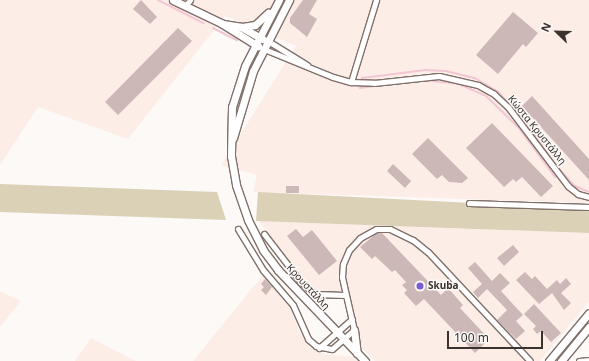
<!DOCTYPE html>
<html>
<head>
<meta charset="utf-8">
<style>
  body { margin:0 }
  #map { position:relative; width:589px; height:361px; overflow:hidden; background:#fcf9f7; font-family:"Noto Sans",sans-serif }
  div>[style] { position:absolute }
  .built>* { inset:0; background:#fdede7 }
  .green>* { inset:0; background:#dad1b6 }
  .stream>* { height:2px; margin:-1px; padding:0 1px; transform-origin:1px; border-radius:1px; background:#f3c6d3 }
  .building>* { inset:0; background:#cbb8b7 }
  .roads { filter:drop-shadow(1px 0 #80706a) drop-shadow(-1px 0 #80706a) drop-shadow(0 1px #80706a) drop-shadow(0 -1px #80706a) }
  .street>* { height:5px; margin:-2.5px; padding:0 2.5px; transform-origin:2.5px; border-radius:2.5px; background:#fff }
  .secondary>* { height:7px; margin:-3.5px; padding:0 3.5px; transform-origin:3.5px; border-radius:3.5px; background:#fff }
  .dots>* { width:11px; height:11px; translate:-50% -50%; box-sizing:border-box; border:2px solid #fcf9f7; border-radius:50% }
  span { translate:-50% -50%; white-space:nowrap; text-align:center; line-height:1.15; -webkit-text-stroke:3px #fcf9f7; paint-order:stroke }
  .street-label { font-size:10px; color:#39322f }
  .poi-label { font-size:10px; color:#39322f; font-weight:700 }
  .left { translate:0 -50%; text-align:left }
  .north { position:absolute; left:537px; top:12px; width:40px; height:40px; -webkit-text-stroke:3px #fcf9f7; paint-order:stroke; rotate:293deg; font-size:11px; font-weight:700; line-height:16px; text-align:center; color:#39322f }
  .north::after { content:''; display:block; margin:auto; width:14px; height:18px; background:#39322f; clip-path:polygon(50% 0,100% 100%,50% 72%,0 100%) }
  .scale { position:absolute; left:447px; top:331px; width:96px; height:18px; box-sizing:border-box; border:2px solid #39322f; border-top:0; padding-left:5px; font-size:12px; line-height:14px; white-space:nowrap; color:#39322f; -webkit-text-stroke:3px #fcf9f7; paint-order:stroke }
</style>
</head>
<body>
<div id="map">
  <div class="built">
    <div style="clip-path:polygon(0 0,589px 0,589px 203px,253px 192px,257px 175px,221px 165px,296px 46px,225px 16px,128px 139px,38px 107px,0 165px)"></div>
    <div style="clip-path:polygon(259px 221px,589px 233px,589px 302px,540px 361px,375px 361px,361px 347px,349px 290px,329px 292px,317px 290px,301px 276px)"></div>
    <div style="clip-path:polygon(263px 275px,292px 311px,299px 331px,310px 348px,325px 354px,353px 357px,357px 361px,193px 361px)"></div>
    <div style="clip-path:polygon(0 291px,21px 301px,0 327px)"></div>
    <div style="clip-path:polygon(91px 338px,136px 361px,75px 361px)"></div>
  </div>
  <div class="green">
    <div style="clip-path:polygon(0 184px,217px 192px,226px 220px,0 212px)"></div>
    <div style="clip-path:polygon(258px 192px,589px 209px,589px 233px,256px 221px)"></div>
  </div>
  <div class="stream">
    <div style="left:158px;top:0;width:51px;rotate:27.1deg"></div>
    <div style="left:213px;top:28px;width:27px;rotate:27deg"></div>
    <div style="left:362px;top:78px;width:64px;rotate:-7.2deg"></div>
    <div style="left:425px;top:70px;width:21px;rotate:3deg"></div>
    <div style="left:446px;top:71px;width:30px;rotate:14deg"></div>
    <div style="left:475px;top:78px;width:27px;rotate:31deg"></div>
    <div style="left:498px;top:92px;width:35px;rotate:47deg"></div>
    <div style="left:522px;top:118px;width:60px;rotate:54.5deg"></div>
    <div style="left:557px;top:167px;width:26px;rotate:47deg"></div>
    <div style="left:575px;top:186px;width:15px;rotate:23deg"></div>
    <div style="left:422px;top:80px;width:37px;rotate:6deg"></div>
    <div style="left:459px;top:84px;width:30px;rotate:24deg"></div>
    <div style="left:486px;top:96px;width:46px;rotate:44.1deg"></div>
    <div style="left:519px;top:128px;width:61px;rotate:53.7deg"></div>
    <div style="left:360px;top:88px;width:54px;rotate:-7.4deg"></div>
  </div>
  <div class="building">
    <div style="clip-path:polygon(141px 0,157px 17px,150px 24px,133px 9px)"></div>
    <div style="clip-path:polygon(303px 0,317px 0,309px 14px,317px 19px,307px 37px,290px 23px,290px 18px)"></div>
    <div style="clip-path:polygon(513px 12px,538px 33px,526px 47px,523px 44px,498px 74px,476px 55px)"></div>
    <div style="clip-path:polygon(178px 28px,192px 41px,118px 115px,105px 102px)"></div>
    <div style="clip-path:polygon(532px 96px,589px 159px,589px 180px,522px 106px)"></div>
    <div style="clip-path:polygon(492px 123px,553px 186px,541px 197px,522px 177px,516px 182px,513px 179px,504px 187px,466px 148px)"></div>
    <div style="clip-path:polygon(428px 138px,468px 178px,462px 183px,449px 182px,442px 175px,437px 179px,412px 154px)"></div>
    <div style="clip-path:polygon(393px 164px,411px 181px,405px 188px,387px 171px)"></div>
    <div style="clip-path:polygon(286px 186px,299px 186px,299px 193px,286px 193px)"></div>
    <div style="clip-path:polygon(296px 229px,303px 237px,312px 230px,337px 261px,319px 275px,287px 236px)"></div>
    <div style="clip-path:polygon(377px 233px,382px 233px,441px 295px,448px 288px,463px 305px,460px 308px,489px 339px,475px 353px,424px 299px,416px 306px,404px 293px,407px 290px,402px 285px,406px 282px,395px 270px,392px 272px,375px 256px,372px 259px,360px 247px)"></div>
    <div style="clip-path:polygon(513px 245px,519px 252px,504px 266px,497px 258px)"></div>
    <div style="clip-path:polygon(475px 262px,492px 281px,500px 273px,510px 283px,501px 291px,523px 315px,516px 321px,525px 331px,516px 339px,497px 320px,507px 310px,487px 289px,478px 298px,473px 292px,482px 284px,468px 268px)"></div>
    <div style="clip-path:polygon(525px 272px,532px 279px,535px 276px,547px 289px,557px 280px,560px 284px,566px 278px,571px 284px,561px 293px,571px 303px,564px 310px,552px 293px,539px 304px,516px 280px)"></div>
    <div style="clip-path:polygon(265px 279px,272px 287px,266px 295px,261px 290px,264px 287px,261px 284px)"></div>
    <div style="clip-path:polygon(534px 304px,561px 333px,551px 342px,541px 331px,537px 334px,533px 329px,536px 326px,524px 314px)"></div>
  </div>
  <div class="roads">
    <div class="street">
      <div style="left:185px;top:6px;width:8px;rotate:-50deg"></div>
      <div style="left:268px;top:41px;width:46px;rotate:31.6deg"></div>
      <div style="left:264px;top:49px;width:74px;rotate:22.1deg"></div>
      <div style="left:333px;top:77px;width:19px;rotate:16deg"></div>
      <div style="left:351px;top:82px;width:23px;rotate:2deg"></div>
      <div style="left:374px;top:83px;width:65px;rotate:-6.1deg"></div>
      <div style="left:439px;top:76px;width:40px;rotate:13deg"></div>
      <div style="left:478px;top:85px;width:18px;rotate:29deg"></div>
      <div style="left:494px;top:94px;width:19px;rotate:43deg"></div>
      <div style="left:508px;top:107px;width:99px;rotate:52.8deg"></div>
      <div style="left:568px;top:186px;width:13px;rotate:39deg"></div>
      <div style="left:578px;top:194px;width:11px;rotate:15deg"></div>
      <div style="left:351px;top:82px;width:86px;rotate:-73deg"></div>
      <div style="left:469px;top:203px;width:120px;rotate:1.9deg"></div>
      <div style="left:238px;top:229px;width:48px;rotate:58.6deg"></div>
      <div style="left:263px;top:270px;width:46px;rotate:49.4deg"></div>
      <div style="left:293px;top:305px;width:37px;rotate:66deg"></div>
      <div style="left:308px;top:339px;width:11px;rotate:41deg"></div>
      <div style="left:316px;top:346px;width:16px;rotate:11deg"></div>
      <div style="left:332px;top:349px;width:29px;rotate:-41deg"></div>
      <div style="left:354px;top:330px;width:54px;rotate:-102.8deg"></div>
      <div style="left:342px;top:277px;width:13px;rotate:-86deg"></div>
      <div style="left:343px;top:264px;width:15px;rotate:-67deg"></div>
      <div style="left:349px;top:250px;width:16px;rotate:-47deg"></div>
      <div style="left:360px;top:238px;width:18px;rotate:-29deg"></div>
      <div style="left:376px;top:229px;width:14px"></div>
      <div style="left:390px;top:229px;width:25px;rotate:26deg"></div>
      <div style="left:413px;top:240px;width:19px;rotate:39deg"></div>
      <div style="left:428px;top:252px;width:149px;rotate:46.9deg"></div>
      <div style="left:264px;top:234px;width:61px;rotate:52.4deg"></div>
      <div style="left:301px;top:282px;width:18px;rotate:41deg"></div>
      <div style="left:315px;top:294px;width:30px;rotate:2deg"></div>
      <div style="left:319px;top:348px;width:44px;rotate:-41.3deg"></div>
      <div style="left:579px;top:361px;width:10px;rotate:-6deg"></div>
    </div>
    <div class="secondary">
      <div style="left:173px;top:0;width:53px;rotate:25.6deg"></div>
      <div style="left:221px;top:23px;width:44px;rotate:31.9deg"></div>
      <div style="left:279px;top:0;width:74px;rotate:117.3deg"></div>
      <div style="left:245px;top:66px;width:43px;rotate:107.6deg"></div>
      <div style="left:232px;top:107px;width:49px;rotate:91.2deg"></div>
      <div style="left:231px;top:156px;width:29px;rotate:80deg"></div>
      <div style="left:236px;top:185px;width:37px;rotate:71deg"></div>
      <div style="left:248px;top:220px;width:34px;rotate:63deg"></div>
      <div style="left:263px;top:250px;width:25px;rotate:53deg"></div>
      <div style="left:278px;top:270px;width:126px;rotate:46.3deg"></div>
      <div style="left:223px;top:24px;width:18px;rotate:9deg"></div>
      <div style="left:241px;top:27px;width:25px;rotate:29deg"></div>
      <div style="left:242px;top:27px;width:13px;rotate:-9deg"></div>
      <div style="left:255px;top:25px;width:18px;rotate:-43deg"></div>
      <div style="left:233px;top:138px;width:70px;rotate:-73.4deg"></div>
      <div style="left:253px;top:71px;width:80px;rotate:-63.1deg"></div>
      <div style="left:354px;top:330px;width:23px;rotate:83deg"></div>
      <div style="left:549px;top:361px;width:62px;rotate:-50.2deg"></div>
      <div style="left:561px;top:361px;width:44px;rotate:-50.5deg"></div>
    </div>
  </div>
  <div class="dots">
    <div style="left:420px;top:286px;background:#7b5bd5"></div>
  </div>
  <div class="street-label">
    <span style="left:537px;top:130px;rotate:51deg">Κώστα Κρυστάλλη</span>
    <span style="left:308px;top:287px;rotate:47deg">Κρουστάλλη</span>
  </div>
  <div class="poi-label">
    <span class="left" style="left:428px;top:286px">Skuba</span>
  </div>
  <div class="north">N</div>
  <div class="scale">100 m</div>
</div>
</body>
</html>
